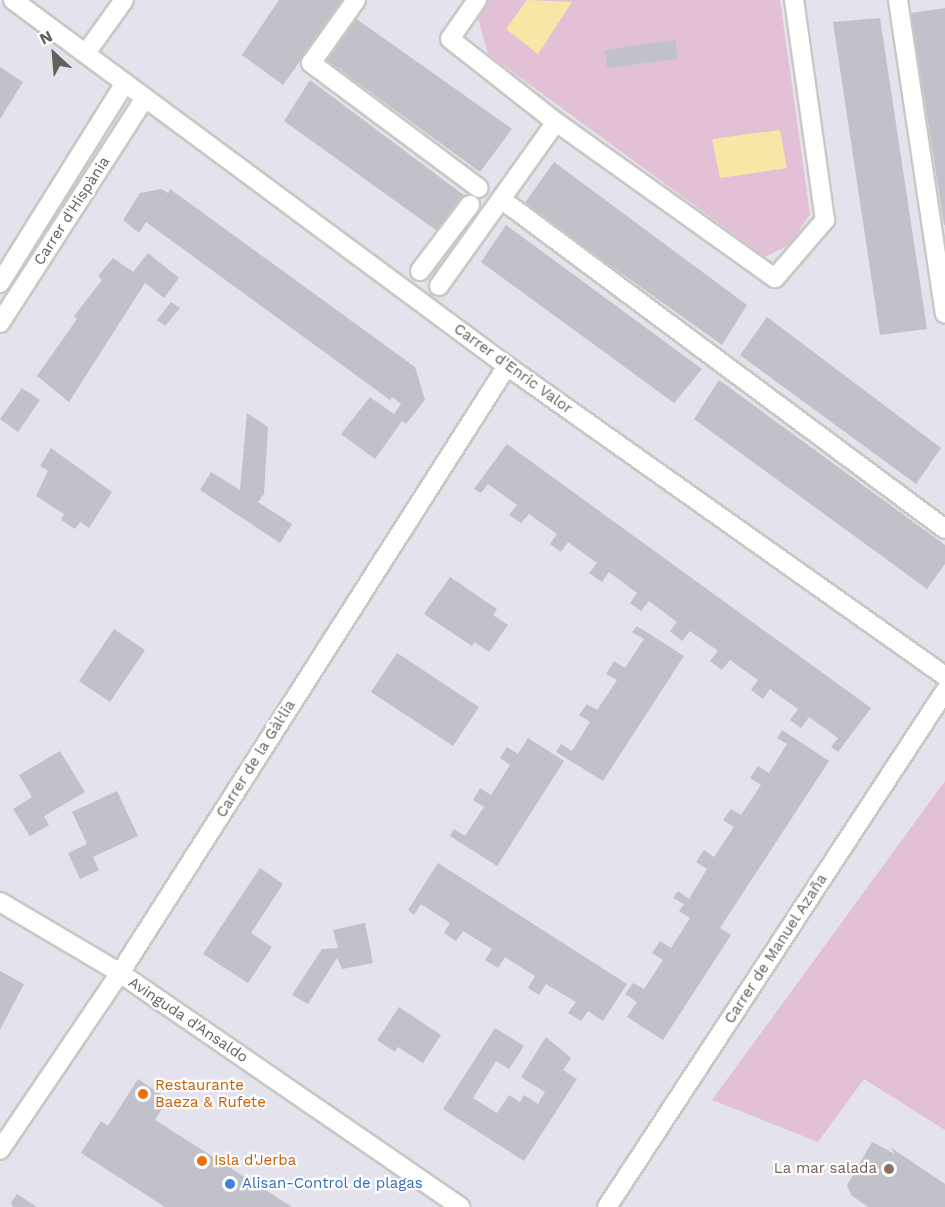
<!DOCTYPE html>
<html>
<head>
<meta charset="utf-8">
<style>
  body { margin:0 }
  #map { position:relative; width:945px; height:1207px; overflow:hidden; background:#e4e2ec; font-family:"Work Sans",sans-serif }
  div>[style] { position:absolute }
  .green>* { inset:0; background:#e2c1d6 }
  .water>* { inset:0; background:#f7e7a7 }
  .building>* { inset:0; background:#c1c1c9 }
  .roads { filter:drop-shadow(2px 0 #c9c9c4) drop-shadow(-2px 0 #c9c9c4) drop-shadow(0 2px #c9c9c4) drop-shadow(0 -2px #c9c9c4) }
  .minor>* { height:18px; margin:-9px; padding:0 9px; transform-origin:9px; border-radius:9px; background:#fff }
  .dots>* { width:16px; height:16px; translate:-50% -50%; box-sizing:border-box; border:3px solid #fff; border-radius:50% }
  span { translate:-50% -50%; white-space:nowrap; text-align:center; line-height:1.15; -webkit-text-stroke:4.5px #fff; paint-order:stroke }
  .street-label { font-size:15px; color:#62615b }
  .food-label { font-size:15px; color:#c56008 }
  .left { translate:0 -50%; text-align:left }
  .education-label { font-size:15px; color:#785e54 }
  .right { translate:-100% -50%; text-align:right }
  .shop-label { font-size:15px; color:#366cbe }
  .north { position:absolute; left:24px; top:24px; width:60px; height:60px; -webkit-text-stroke:4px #fff; paint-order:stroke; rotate:334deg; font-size:16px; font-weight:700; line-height:24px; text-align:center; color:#62615b }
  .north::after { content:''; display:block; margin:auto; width:21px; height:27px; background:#62615b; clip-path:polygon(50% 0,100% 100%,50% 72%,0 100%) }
</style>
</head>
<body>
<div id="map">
  <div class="green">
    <div style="clip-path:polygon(489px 0,780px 0,810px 214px,791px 244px,765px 257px,488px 54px,478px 18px)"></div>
    <div style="clip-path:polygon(945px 781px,945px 1130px,864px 1079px,818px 1142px,712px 1100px)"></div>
  </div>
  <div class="water">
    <div style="clip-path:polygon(527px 0,572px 2px,538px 54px,506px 29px)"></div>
    <div style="clip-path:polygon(780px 130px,787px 168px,720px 178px,712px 139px)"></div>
  </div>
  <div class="building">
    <div style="clip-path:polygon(279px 0,344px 0,283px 85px,242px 55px)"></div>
    <div style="clip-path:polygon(945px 8px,945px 225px,944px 225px,911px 13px)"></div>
    <div style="clip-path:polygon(355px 18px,512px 129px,480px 172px,325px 59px)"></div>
    <div style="clip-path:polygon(880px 18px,927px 329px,880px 335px,833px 22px)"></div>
    <div style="clip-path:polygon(675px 40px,678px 59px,607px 68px,605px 50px)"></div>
    <div style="clip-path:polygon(0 67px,23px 82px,0 119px)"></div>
    <div style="clip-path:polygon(310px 80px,465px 196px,440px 233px,284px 121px)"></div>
    <div style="clip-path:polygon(554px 162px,747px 305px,722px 345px,524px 204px)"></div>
    <div style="clip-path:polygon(162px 189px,168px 193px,170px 189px,415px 367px,425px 400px,406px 424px,402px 421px,375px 459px,341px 434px,370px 397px,394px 414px,401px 404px,392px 397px,390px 400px,146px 222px,139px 233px,123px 220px,140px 193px)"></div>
    <div style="clip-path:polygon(506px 225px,702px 369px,674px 403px,481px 262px)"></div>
    <div style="clip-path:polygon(148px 253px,179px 278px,164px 298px,145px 283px,69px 402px,37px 376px,77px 319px,74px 316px,102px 280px,98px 276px,113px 258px,133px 272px)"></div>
    <div style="clip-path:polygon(171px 302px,180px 308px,165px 326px,157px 320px)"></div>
    <div style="clip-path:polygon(767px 317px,941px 448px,916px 484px,740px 355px)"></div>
    <div style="clip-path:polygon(719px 380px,945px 545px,945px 564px,927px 589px,694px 419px)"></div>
    <div style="clip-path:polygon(22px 388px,40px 400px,18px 432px,0 419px)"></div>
    <div style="clip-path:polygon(247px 413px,268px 427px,264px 494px,258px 502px,292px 524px,280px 543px,200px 490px,211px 472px,240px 490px)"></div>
    <div style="clip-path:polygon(507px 444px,871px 708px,838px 752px,831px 747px,838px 738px,809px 717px,801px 728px,790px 720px,798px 709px,770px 689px,763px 699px,751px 690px,758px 680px,730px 660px,722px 670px,710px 661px,718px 651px,690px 631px,682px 641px,670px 631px,677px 622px,649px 601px,641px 611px,630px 603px,637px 593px,609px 572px,602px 582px,589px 573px,597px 563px,568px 542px,561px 552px,550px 544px,557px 534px,529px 514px,521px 523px,509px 515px,517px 505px,488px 484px,481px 493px,474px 489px)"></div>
    <div style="clip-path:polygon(51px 448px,112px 492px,89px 528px,80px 522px,75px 529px,61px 520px,64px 514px,36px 496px,48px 471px,40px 466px)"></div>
    <div style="clip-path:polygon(450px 577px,497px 609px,493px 615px,508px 625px,489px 652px,475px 642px,472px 646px,424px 614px)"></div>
    <div style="clip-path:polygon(637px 626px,684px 656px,603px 781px,556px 752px,561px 744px,572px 751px,590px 722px,579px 715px,587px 704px,597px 710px,617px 680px,606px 674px,614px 661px,625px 668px,644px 639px,632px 632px)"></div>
    <div style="clip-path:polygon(114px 629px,145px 650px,110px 702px,79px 681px)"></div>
    <div style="clip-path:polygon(397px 653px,479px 707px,453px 746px,371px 692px)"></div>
    <div style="clip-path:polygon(782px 730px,829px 761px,720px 928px,731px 935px,663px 1040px,627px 1017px,637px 1002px,625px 994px,633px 983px,644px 989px,663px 960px,652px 953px,660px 941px,671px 948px,690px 918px,679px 911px,684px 904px,673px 898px,678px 891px,689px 899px,707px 869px,696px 862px,704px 850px,714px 857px,734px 827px,723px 820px,731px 809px,741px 815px,761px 785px,750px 778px,758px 766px,769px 773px,787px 744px,777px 738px)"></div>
    <div style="clip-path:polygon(528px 738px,564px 761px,497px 866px,450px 836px,454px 829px,465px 836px,484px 807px,473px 800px,480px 788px,491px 795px,510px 765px,500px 758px,507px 747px,518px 754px)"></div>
    <div style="clip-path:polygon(60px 751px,85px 792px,44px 816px,49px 825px,30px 836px,13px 809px,32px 797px,19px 775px)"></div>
    <div style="clip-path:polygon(117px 791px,138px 836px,93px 857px,99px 870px,80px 879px,68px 853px,87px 844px,72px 812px)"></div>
    <div style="clip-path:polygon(438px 863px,627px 984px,603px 1021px,588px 1011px,581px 1021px,568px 1013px,576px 1002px,546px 984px,539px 995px,528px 988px,535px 976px,505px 957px,498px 968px,485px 960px,492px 949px,463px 931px,456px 941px,444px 933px,450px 923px,421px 904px,414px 915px,408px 910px)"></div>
    <div style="clip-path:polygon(260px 868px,283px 884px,251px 933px,272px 947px,248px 983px,203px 954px)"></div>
    <div style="clip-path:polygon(365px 923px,373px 963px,342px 969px,337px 958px,308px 1004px,292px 995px,322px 949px,338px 948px,333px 930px)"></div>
    <div style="clip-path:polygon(0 971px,24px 984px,0 1030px)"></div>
    <div style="clip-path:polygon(399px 1007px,441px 1035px,423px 1063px,398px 1047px,395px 1052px,377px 1040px)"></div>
    <div style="clip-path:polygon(495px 1028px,524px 1046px,509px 1069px,496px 1061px,473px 1098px,497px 1113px,509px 1095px,520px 1102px,524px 1095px,538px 1104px,545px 1092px,521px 1077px,546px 1037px,571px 1058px,563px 1070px,577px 1079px,524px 1161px,443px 1109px)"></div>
    <div style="clip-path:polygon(138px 1079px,168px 1099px,155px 1120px,292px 1207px,165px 1207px,81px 1153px,101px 1121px,108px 1126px)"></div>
    <div style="clip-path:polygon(872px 1142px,895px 1154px,890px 1147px,945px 1184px,945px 1207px,868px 1207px,851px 1195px,847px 1185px)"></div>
    <div style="clip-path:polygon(17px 1194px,37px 1207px,13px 1207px,11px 1203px)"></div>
  </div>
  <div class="roads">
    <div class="minor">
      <div style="left:13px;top:0;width:615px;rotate:36.53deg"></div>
      <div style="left:507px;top:366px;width:537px;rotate:35.29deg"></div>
      <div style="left:356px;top:0;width:77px;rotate:125.5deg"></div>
      <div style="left:311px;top:63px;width:209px;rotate:36.7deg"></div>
      <div style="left:477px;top:0;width:47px;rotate:124.7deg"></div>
      <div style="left:450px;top:39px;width:135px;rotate:38.1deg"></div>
      <div style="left:556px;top:122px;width:269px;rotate:35.5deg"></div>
      <div style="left:775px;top:278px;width:77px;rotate:-49.2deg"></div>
      <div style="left:825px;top:220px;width:222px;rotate:-98deg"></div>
      <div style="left:898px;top:0;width:317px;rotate:81.5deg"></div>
      <div style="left:86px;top:53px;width:65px;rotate:-54.4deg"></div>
      <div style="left:501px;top:199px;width:553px;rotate:36.62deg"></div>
      <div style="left:420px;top:271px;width:83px;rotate:-52.9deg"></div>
      <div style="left:0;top:283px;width:236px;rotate:-58deg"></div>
      <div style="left:439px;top:286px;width:201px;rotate:-54.5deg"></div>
      <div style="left:0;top:323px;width:268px;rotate:-57.2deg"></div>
      <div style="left:0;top:902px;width:139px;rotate:30.6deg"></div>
      <div style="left:120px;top:973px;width:413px;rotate:34.5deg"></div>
      <div style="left:0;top:1150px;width:214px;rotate:-55.9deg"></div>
      <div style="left:120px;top:973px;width:720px;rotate:-57.48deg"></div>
      <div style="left:607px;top:1207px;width:617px;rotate:-56.77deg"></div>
    </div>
  </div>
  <div class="dots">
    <div style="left:143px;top:1094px;background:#e8710a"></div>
    <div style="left:202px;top:1161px;background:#e8710a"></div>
    <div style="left:889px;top:1169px;background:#8d6e63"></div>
    <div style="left:230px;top:1184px;background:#3f7fe0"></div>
  </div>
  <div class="street-label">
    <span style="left:72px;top:211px;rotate:-57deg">Carrer d'Hispània</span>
    <span style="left:513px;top:369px;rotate:36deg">Carrer d'Enric Valor</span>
    <span style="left:256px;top:759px;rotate:-58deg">Carrer de la Gàl·lia</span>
    <span style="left:776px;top:949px;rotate:-57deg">Carrer de Manuel Azaña</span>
    <span style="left:188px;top:1020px;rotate:34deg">Avinguda d'Ansaldo</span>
  </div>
  <div class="food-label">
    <span class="left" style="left:155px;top:1094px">Restaurante<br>Baeza &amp; Rufete</span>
    <span class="left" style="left:214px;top:1161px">Isla d'Jerba</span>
  </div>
  <div class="education-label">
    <span class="right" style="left:877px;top:1169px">La mar salada</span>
  </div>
  <div class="shop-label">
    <span class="left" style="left:242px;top:1184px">Alisan-Control de plagas</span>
  </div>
  <div class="north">N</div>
</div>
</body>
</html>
